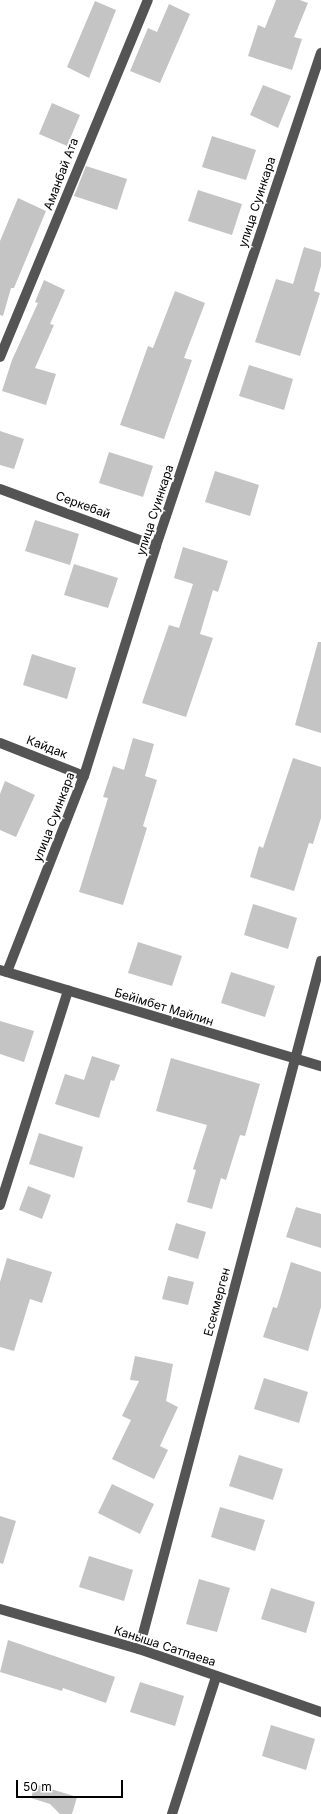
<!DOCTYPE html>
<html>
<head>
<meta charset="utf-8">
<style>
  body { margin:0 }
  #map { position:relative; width:321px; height:1814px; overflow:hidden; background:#fff; font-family:Inter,sans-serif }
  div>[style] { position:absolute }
  .building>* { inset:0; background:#c4c4c4 }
  .minor>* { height:10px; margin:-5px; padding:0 5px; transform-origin:5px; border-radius:5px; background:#545454 }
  span { translate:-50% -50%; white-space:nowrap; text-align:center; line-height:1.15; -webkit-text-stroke:4px #fff; paint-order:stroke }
  .street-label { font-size:12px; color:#000 }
  .scale { position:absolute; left:16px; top:1780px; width:107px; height:18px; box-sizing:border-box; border:2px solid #000; border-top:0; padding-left:5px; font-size:12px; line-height:14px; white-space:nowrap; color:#000; -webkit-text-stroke:3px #fff; paint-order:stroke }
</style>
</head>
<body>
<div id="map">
  <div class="building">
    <div style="clip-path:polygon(276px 0,300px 0,308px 3px,294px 37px,302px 39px,292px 70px,248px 56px,258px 25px,265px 28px)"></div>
    <div style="clip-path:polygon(95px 1px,116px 10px,89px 78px,67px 67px)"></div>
    <div style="clip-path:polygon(169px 4px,190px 14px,160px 83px,130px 71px,148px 28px,157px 32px)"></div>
    <div style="clip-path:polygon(263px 85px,291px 96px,278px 128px,250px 115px)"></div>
    <div style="clip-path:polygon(52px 103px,80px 115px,67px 146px,39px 134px)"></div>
    <div style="clip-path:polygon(212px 136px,256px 150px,246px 180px,202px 167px)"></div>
    <div style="clip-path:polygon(86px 166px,127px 179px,117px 210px,74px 196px)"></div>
    <div style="clip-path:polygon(198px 190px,242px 204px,232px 235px,188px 221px)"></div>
    <div style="clip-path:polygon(18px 198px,46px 211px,14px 288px,11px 288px,3px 316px,0 315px,0 241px)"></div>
    <div style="clip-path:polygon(304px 247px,321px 252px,321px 266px,314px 291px,320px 293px,300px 356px,255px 342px,276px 279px,293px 284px)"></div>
    <div style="clip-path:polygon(44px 280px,65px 290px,50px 324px,54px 325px,35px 368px,56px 374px,46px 405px,2px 391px,12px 360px,38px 303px,35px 302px)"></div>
    <div style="clip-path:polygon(175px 291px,205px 303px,184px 358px,192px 360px,164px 439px,120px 425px,148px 346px,153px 348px)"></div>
    <div style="clip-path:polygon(249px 365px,293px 379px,284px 410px,239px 396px)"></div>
    <div style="clip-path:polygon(0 431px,24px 439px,14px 469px,0 465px)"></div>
    <div style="clip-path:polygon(109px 452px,153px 466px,143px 497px,99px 483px)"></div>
    <div style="clip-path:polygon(215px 471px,259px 485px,250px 516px,205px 502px)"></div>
    <div style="clip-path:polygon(35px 520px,79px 534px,70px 565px,25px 551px)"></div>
    <div style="clip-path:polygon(183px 547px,228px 561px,218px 592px,213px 590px,200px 634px,213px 638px,186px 717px,142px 703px,169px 625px,179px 628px,193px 584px,174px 578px)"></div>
    <div style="clip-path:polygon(74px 564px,118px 578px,108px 608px,64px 595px)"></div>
    <div style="clip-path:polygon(318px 642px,321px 642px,321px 733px,295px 725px)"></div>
    <div style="clip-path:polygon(32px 654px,76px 668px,67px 699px,23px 685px)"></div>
    <div style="clip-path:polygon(133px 738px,154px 744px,145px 776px,157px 780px,143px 826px,147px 828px,123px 905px,79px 892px,108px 798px,103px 797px,113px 766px,124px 770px)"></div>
    <div style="clip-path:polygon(293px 758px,321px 767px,321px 818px,313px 844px,309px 843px,294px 891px,250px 877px,259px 846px,263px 848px)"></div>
    <div style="clip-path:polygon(5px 781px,35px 795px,16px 837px,0 830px,0 794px)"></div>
    <div style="clip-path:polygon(253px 904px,297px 918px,288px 949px,244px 935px)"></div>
    <div style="clip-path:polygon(138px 942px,182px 956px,172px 986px,128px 973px)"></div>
    <div style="clip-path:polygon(231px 972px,275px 986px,265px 1017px,221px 1003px)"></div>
    <div style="clip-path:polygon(0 1021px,34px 1031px,24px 1062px,0 1054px)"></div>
    <div style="clip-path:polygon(92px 1056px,120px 1065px,114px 1081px,111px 1080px,99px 1118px,55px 1104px,65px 1074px,84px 1080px)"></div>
    <div style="clip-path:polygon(171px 1058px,260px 1084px,245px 1136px,240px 1135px,226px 1180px,221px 1178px,212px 1209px,187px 1202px,196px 1170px,193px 1169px,207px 1125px,156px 1111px)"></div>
    <div style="clip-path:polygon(39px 1133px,83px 1147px,74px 1178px,29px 1164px)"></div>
    <div style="clip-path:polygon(28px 1186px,51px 1195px,42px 1219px,19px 1210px)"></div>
    <div style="clip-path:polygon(296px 1207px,321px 1214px,321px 1248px,286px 1237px)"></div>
    <div style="clip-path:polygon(176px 1223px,206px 1232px,198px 1259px,168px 1250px)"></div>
    <div style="clip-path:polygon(7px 1258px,52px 1272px,42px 1303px,30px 1299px,14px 1351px,0 1347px,0 1282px)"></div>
    <div style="clip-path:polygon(291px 1262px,321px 1272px,321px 1307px,308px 1351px,263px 1337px,273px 1307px,277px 1308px)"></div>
    <div style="clip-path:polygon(168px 1276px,194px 1282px,188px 1305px,162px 1299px)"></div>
    <div style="clip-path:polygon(135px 1356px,173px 1364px,166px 1401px,178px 1407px,160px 1446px,168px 1450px,154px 1479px,112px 1459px,131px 1420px,122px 1416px,139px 1381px,130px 1380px)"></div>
    <div style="clip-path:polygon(264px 1378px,308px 1392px,299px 1423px,254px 1409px)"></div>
    <div style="clip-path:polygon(239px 1455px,283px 1469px,273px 1500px,229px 1486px)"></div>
    <div style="clip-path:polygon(112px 1484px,154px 1504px,140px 1534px,98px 1513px)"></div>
    <div style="clip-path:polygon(220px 1507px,265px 1520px,255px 1551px,211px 1537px)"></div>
    <div style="clip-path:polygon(0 1516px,16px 1521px,3px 1564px,0 1563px)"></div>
    <div style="clip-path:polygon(89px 1556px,133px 1570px,124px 1601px,79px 1587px)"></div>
    <div style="clip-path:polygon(199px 1579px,230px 1588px,217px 1632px,186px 1624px)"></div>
    <div style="clip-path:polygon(271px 1588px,315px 1602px,306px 1633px,261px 1619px)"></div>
    <div style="clip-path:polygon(8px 1640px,115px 1677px,106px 1703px,63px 1688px,62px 1691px,0 1672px)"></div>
    <div style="clip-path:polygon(140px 1682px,184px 1696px,175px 1726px,130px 1712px)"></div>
    <div style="clip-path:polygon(271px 1725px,315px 1739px,306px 1770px,262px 1756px)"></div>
    <div style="clip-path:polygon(35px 1784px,77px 1797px,72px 1814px,60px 1814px,50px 1804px,31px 1798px)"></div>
  </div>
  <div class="minor">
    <div style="left:0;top:357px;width:386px;rotate:-67.5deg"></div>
    <div style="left:0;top:489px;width:166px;rotate:20.1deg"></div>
    <div style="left:0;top:743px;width:90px;rotate:21.4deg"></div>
    <div style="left:0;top:970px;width:335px;rotate:16.7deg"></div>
    <div style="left:7px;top:972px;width:211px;rotate:-68.6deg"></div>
    <div style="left:84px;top:776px;width:241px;rotate:-72.6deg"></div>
    <div style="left:156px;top:546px;width:520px;rotate:-71.5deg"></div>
    <div style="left:0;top:1205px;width:225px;rotate:-72.4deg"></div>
    <div style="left:0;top:1609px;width:145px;rotate:16.1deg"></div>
    <div style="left:139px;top:1649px;width:193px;rotate:19.1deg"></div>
    <div style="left:139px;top:1649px;width:712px;rotate:-75.18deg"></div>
    <div style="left:172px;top:1814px;width:144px;rotate:-72.2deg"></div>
  </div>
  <div class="street-label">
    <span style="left:61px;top:174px;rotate:-69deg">Аманбай Ата</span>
    <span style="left:257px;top:202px;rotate:-72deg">улица Суинкара</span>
    <span style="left:83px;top:505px;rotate:20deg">Серкебай</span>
    <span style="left:155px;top:510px;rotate:-72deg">улица Суинкара</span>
    <span style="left:47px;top:747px;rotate:21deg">Кайдак</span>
    <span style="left:54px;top:817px;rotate:-69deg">улица Суинкара</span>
    <span style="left:164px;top:1007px;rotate:17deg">Бейімбет Майлин</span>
    <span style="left:217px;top:1302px;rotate:-75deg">Eсекмерген</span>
    <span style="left:165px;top:1646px;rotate:18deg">Каныша Сатпаева</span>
  </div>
  <div class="scale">50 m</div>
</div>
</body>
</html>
